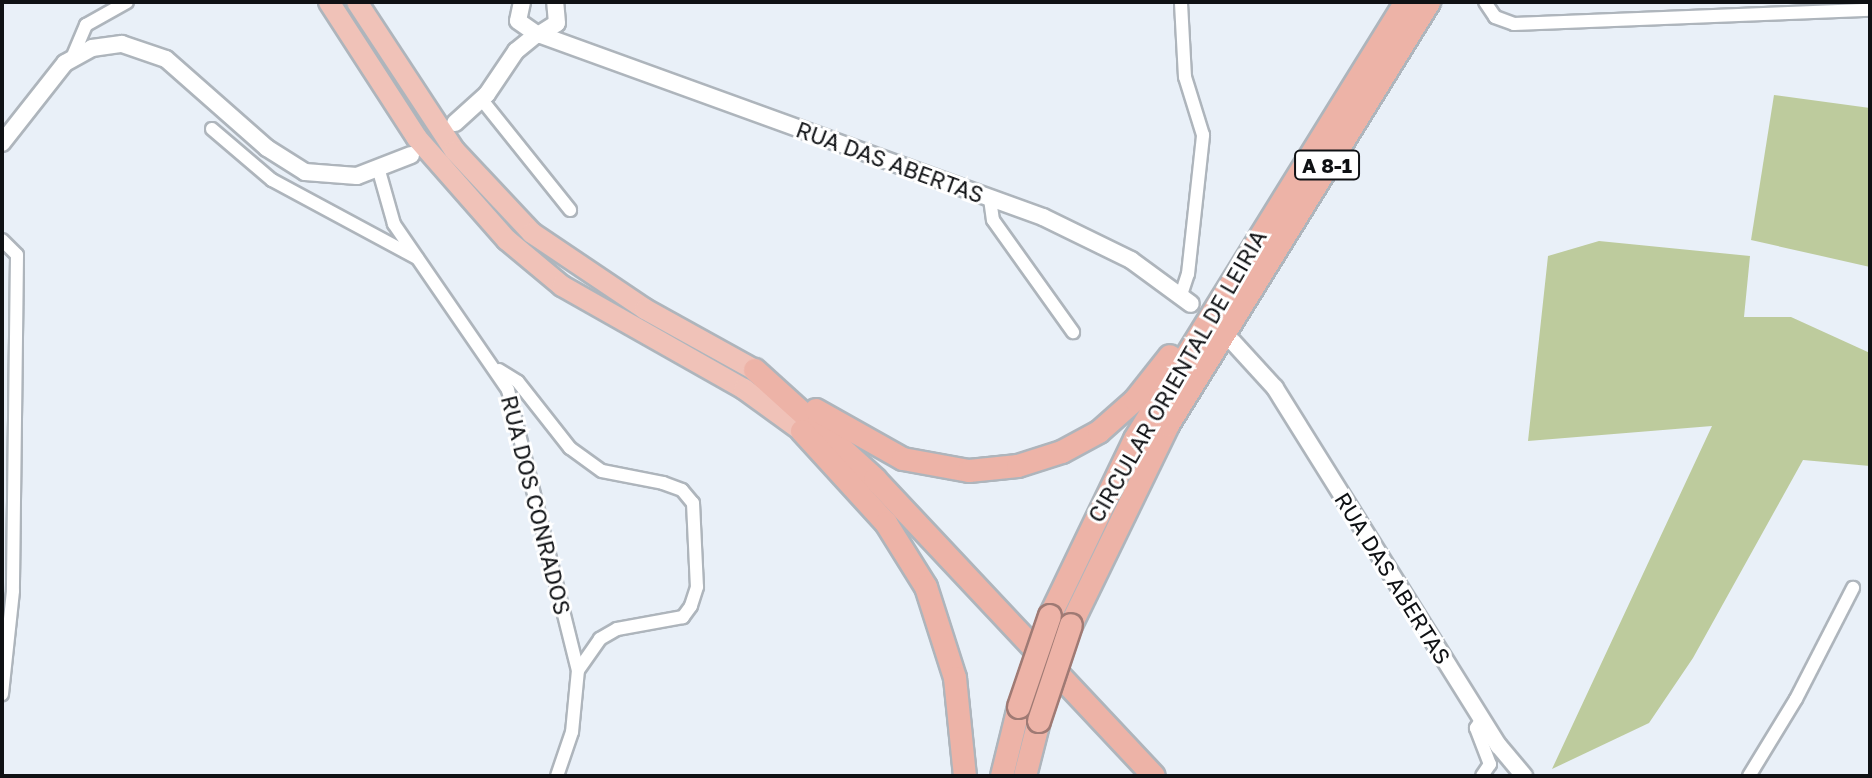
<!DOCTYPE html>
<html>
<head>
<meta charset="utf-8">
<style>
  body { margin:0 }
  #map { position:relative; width:1872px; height:778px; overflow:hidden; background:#e9f0f8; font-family:"Golos Text",sans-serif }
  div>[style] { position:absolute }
  .green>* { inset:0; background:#bdcb9d }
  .roads { filter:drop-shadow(2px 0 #aeb5bc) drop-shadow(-2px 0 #aeb5bc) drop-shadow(0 2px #aeb5bc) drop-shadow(0 -2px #aeb5bc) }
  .minor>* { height:12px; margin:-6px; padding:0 6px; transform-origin:6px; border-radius:6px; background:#fff }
  .tertiary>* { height:16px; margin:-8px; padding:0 8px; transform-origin:8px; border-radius:8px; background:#fff }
  .trunk>* { height:20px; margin:-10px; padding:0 10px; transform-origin:10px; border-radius:10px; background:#f0c2b8 }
  .motorway>* { height:22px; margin:-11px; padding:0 11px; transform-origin:11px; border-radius:11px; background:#edb3a7 }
  .bridges { filter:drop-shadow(2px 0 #9f7a74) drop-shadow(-2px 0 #9f7a74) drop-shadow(0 2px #9f7a74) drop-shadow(0 -2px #9f7a74) }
  .motorway-bridge>* { height:22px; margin:-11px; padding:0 11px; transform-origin:11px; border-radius:11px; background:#edb3a7 }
  span { translate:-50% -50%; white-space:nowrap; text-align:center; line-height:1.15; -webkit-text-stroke:6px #fff; paint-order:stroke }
  .shield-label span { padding:2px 6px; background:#fff; border:2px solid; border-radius:6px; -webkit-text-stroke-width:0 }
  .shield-label { font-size:20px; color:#0f1114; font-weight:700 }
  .street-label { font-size:22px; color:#0f1114 }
  .frame { position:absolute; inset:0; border:4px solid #0f1114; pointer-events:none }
</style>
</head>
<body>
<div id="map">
  <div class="green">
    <div style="clip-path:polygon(1774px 95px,1870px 108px,1870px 267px,1751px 240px)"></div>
    <div style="clip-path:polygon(1599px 241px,1750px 256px,1744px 317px,1791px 317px,1870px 353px,1870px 466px,1803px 460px,1693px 658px,1649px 723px,1552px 769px,1712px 426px,1528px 441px,1548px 256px)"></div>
  </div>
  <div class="roads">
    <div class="minor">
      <div style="left:1485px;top:2px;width:18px;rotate:56deg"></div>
      <div style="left:1495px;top:17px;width:20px;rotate:20deg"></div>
      <div style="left:1514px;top:24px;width:356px;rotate:-2.3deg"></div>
      <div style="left:72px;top:58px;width:36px;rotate:-67deg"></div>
      <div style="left:86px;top:25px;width:47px;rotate:-29.3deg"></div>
      <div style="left:482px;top:100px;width:141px;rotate:51.3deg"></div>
      <div style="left:212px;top:129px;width:79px;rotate:40.4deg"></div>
      <div style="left:272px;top:180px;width:165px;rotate:28.3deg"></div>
      <div style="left:379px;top:171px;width:55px;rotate:74.2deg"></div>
      <div style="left:394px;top:224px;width:201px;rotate:55.5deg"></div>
      <div style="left:508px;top:390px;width:289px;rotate:76deg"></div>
      <div style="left:578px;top:670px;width:62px;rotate:95.5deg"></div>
      <div style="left:572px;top:732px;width:46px;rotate:108.8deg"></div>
      <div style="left:990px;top:199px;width:21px;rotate:82deg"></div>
      <div style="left:993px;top:220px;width:138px;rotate:54.5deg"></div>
      <div style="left:2px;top:240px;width:21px;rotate:45deg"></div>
      <div style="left:17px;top:255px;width:336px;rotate:90.7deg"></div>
      <div style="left:13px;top:591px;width:104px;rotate:96.1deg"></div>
      <div style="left:1181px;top:295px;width:22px;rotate:-72deg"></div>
      <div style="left:1188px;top:274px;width:140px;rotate:-83.8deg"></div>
      <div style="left:1203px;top:135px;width:61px;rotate:-107.2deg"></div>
      <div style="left:1185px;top:77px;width:75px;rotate:-93.1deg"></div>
      <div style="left:499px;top:370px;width:22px;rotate:32deg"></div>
      <div style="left:518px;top:382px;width:84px;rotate:51.8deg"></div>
      <div style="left:570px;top:448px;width:39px;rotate:36deg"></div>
      <div style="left:602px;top:471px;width:62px;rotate:11.1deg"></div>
      <div style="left:663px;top:483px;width:20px;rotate:20deg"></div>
      <div style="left:682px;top:490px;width:17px;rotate:50deg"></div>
      <div style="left:693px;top:503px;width:84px;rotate:87.3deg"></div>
      <div style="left:697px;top:587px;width:20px;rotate:108deg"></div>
      <div style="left:691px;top:606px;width:14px;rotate:126deg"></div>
      <div style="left:683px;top:617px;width:67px;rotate:169.7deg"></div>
      <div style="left:617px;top:629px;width:20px;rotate:150deg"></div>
      <div style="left:600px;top:639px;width:38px;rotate:125deg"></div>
      <div style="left:1482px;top:719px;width:11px;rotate:124deg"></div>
      <div style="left:1476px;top:728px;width:39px;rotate:69deg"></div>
      <div style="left:1490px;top:764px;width:14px;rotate:124deg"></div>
      <div style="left:1749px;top:776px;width:90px;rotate:-58.6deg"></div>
      <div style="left:1796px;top:699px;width:125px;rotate:-62.8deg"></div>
    </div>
    <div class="tertiary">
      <div style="left:522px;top:2px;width:19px;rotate:102deg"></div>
      <div style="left:518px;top:21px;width:24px;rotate:35deg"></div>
      <div style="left:538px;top:35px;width:22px;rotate:-32deg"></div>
      <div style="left:557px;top:23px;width:21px;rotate:-95deg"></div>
      <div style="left:541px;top:35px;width:534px;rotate:19.93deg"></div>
      <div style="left:1043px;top:217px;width:98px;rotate:26deg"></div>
      <div style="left:1131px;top:260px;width:74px;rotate:36.3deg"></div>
      <div style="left:455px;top:123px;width:43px;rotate:-42.2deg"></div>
      <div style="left:487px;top:94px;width:52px;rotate:-56deg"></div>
      <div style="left:516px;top:51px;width:26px;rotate:-39deg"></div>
      <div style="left:2px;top:143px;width:102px;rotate:-51.8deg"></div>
      <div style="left:65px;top:63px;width:31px;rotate:-29deg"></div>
      <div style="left:92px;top:48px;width:30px;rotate:-8deg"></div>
      <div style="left:122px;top:44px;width:46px;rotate:18.8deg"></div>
      <div style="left:166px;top:59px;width:135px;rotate:41.4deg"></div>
      <div style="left:267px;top:148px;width:45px;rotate:32.3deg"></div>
      <div style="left:305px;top:172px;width:52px;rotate:4.4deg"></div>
      <div style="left:357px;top:176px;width:58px;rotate:-21.3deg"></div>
      <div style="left:1233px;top:342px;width:62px;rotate:47.6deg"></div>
      <div style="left:1275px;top:388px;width:422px;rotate:58deg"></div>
      <div style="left:1499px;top:746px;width:39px;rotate:50deg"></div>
    </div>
    <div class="trunk">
      <div style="left:329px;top:2px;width:162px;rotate:57.1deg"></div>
      <div style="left:417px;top:138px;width:136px;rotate:48.6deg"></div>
      <div style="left:507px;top:240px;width:72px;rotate:39.9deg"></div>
      <div style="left:562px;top:286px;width:209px;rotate:29.5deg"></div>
      <div style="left:744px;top:389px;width:72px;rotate:35.9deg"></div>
      <div style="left:357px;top:2px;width:178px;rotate:56.7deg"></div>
      <div style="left:455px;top:151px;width:112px;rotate:46.8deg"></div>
      <div style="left:532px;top:233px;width:136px;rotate:33.9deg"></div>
      <div style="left:645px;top:309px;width:126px;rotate:29deg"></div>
    </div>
    <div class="motorway">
      <div style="left:755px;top:370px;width:162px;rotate:42.2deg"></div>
      <div style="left:875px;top:479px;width:407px;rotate:46.8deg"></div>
      <div style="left:816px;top:410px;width:100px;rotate:29.4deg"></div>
      <div style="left:903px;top:459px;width:67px;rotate:10.3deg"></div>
      <div style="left:969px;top:471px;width:49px;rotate:-5.8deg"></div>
      <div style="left:1018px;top:466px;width:46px;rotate:-17.7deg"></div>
      <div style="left:1062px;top:452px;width:42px;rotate:-28.4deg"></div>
      <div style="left:1099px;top:432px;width:48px;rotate:-41.6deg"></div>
      <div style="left:1135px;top:400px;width:56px;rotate:-51.5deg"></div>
      <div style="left:802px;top:431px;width:125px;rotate:47.6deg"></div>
      <div style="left:886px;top:523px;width:75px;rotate:58deg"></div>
      <div style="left:926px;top:587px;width:96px;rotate:72.3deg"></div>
      <div style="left:955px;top:678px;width:99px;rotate:84.2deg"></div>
      <div style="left:1050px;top:616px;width:196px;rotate:-64.3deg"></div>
      <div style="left:1135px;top:439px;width:514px;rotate:-58.2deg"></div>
      <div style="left:1071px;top:625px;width:222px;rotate:-64.1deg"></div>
      <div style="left:1168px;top:425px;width:497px;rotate:-58.3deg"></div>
      <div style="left:1002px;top:776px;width:71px;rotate:-76.2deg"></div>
      <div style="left:1025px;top:776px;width:57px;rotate:-75.7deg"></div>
    </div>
  </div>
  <div class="bridges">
    <div class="motorway-bridge">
      <div style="left:1019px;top:707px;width:96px;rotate:-71.2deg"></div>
      <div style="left:1039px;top:721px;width:101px;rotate:-71.6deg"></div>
    </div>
  </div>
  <div class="shield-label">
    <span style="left:1327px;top:165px">A 8-1</span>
  </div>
  <div class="street-label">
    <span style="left:890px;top:162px;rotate:20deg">RUA DAS ABERTAS</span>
    <span style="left:1177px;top:376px;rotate:-60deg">CIRCULAR ORIENTAL DE LEIRIA</span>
    <span style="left:536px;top:505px;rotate:76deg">RUA DOS CONRADOS</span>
    <span style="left:1393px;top:578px;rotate:58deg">RUA DAS ABERTAS</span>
  </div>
  <div class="frame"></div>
</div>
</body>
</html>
